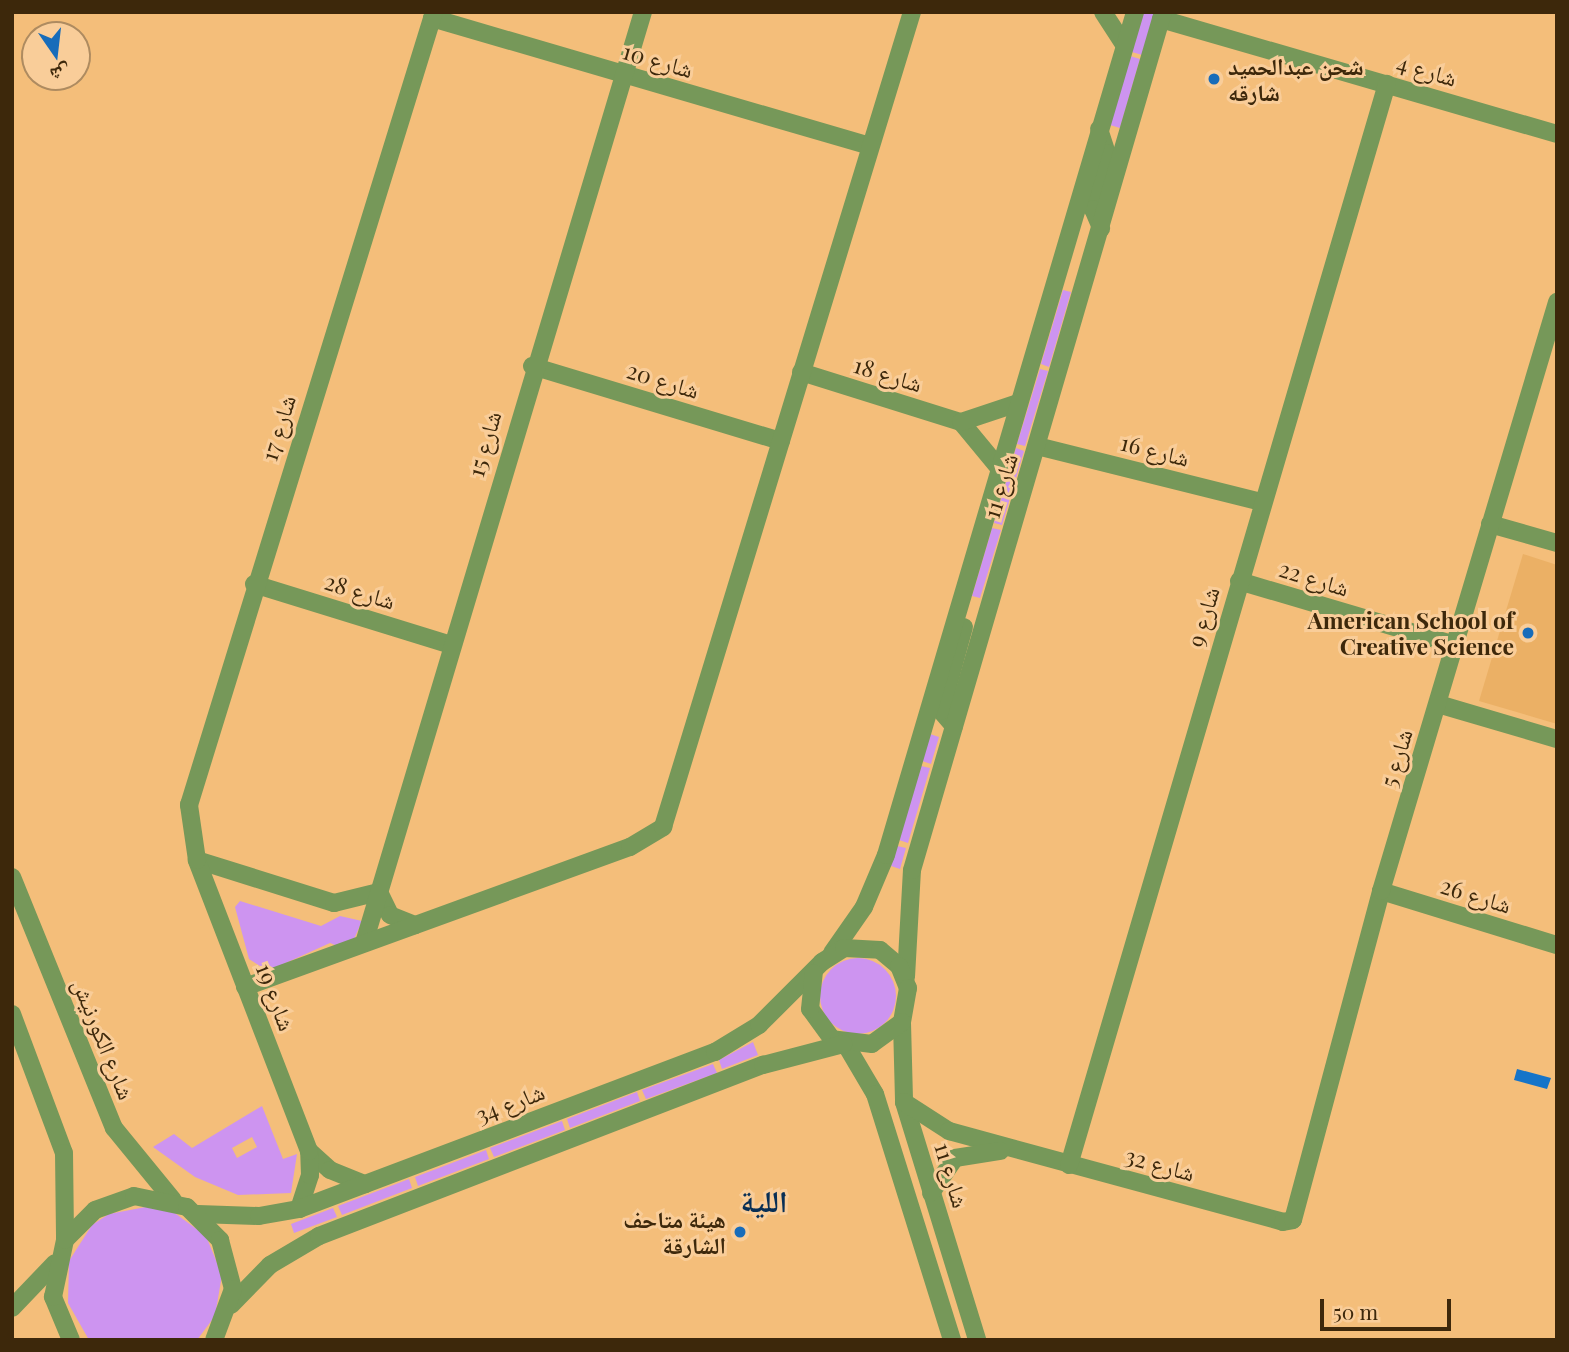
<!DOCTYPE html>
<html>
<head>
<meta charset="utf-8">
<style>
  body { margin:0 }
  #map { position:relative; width:1569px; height:1352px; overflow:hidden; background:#f4be7a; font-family:"Playfair Display","Noto Naskh Arabic",serif }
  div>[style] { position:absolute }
  .built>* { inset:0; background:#ebb065 }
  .green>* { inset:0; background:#cd94f0 }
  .round { border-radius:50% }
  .water>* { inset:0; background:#1574c9 }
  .minor>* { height:18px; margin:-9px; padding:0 9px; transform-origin:9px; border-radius:9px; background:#769859 }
  .dots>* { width:19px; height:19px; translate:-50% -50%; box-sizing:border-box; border:4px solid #f9cd99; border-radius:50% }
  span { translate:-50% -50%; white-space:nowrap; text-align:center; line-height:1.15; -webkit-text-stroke:6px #f9cd99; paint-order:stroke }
  .street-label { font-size:23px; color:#3d280b }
  .poi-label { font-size:23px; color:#3d280b; font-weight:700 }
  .left { translate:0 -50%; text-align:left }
  .right { translate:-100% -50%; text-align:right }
  .district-label { font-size:30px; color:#082f55; font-weight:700 }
  .frame { position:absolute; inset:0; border:14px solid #3d280b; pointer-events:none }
  .north { position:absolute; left:21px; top:21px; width:70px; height:70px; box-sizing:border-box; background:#f9cd99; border:2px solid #ae8b60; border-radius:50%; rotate:166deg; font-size:19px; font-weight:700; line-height:28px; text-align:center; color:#3d280b }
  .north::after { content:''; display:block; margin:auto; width:24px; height:32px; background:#176cba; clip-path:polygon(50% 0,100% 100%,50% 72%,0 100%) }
  .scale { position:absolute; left:1320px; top:1299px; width:131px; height:32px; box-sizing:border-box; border:4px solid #3d280b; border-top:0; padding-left:9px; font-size:21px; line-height:24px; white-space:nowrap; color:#3d280b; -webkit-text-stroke:5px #f9cd99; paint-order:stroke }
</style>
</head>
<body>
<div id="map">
  <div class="built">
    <div style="clip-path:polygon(1523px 554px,1557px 565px,1557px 724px,1479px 701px)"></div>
  </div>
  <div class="green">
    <div style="clip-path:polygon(1144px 12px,1155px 12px,1142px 55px,1132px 52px)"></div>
    <div style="clip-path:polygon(1130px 56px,1140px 59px,1120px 128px,1110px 125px)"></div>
    <div style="clip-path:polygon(1063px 290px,1071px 292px,1049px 367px,1041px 364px)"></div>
    <div style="clip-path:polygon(1040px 369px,1048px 371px,1025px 446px,1017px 444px)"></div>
    <div style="clip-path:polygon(1016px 448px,1024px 451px,1002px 525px,994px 523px)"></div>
    <div style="clip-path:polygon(992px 528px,1001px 530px,980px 598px,972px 596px)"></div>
    <div style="clip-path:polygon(930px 734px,939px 737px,931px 764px,922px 761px)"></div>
    <div style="clip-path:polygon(921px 766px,930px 768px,908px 843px,899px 840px)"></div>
    <div style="clip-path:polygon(897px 846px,906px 848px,900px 869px,891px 866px)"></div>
    <div style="clip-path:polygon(240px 901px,321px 926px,340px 916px,362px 921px,354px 939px,340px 947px,330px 943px,268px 971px,249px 959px,235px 907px)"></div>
    <div class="round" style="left:820px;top:958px;width:76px;height:76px"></div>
    <div style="clip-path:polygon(753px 1042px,758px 1055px,722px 1069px,719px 1060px)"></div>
    <div style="clip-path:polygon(713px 1064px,717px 1073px,646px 1099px,642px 1090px)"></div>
    <div style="clip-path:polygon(637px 1092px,640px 1101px,570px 1128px,567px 1119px)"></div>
    <div style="clip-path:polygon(evenodd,262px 1106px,283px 1159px,297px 1154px,291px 1193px,238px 1195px,195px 1177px,153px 1147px,174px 1134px,192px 1148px,262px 1106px,252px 1137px,257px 1147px,237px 1158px,232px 1148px,252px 1137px)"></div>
    <div style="clip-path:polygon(562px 1121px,565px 1130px,494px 1157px,490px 1148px)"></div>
    <div style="clip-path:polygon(486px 1150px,489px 1159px,418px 1186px,415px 1177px)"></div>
    <div style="clip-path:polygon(409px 1179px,412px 1188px,342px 1215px,338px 1206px)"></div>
    <div style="clip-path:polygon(151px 1206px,172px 1211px,206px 1236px,222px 1275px,215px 1316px,197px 1340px,89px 1340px,68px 1303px,69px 1261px,92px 1225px,109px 1214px)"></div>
    <div style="clip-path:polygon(333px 1208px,337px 1217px,294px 1233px,291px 1224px)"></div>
  </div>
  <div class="water">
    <div style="clip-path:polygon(1517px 1069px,1551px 1078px,1547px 1089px,1514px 1080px)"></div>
  </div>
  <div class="minor">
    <div style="left:1103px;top:12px;width:40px;rotate:57.1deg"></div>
    <div style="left:432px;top:18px;width:456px;rotate:16.3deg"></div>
    <div style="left:1161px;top:19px;width:412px;rotate:16.2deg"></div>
    <div style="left:1099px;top:129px;width:25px;rotate:72deg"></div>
    <div style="left:1107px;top:153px;width:58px;rotate:104deg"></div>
    <div style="left:1093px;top:209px;width:21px;rotate:67deg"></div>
    <div style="left:532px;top:366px;width:260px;rotate:16.8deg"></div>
    <div style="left:801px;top:372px;width:168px;rotate:17.4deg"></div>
    <div style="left:961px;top:422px;width:60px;rotate:50.4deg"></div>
    <div style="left:961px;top:422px;width:60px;rotate:-18.4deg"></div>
    <div style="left:1037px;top:446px;width:232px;rotate:14deg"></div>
    <div style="left:1490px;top:524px;width:70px;rotate:15.8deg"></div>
    <div style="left:1239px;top:581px;width:225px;rotate:16.5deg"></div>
    <div style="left:254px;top:584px;width:206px;rotate:17.2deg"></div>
    <div style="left:1438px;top:704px;width:124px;rotate:16.4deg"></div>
    <div style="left:954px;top:726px;width:20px;rotate:-131deg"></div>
    <div style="left:941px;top:711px;width:87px;rotate:-74.7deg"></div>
    <div style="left:197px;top:860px;width:144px;rotate:17.4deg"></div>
    <div style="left:334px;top:903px;width:46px;rotate:-13.7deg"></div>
    <div style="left:12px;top:877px;width:271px;rotate:67.9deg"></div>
    <div style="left:114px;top:1128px;width:93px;rotate:50.7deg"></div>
    <div style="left:1381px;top:891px;width:184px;rotate:17.1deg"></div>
    <div style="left:379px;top:892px;width:25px;rotate:64deg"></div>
    <div style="left:390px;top:915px;width:27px;rotate:22deg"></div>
    <div style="left:364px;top:943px;width:972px;rotate:-73.32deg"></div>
    <div style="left:832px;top:953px;width:56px;rotate:-55.2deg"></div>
    <div style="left:864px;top:907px;width:56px;rotate:-67.1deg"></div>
    <div style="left:886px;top:855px;width:879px;rotate:-73.54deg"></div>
    <div style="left:906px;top:977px;width:107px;rotate:-86.8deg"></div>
    <div style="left:912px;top:870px;width:894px;rotate:-73.69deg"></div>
    <div style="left:245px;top:987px;width:410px;rotate:-20deg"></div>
    <div style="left:630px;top:847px;width:39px;rotate:-31deg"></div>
    <div style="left:663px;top:827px;width:852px;rotate:-73.01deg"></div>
    <div style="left:12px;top:1014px;width:148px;rotate:69.5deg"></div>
    <div style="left:64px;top:1153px;width:86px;rotate:89.3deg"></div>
    <div style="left:902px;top:1023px;width:79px;rotate:88.5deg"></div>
    <div style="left:904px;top:1102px;width:249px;rotate:72.9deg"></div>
    <div style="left:846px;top:1045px;width:57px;rotate:59.4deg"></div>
    <div style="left:875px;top:1094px;width:258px;rotate:72.6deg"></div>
    <div style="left:904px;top:1102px;width:54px;rotate:32.8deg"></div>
    <div style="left:949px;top:1131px;width:346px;rotate:15.2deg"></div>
    <div style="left:1283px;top:1222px;width:10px;rotate:-11deg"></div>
    <div style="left:1293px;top:1220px;width:341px;rotate:-75deg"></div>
    <div style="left:1381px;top:891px;width:615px;rotate:-73.36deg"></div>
    <div style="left:309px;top:1151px;width:28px;rotate:42deg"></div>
    <div style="left:330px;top:1170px;width:38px;rotate:22deg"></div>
    <div style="left:1069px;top:1165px;width:1127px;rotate:-73.61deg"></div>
    <div style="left:931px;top:1193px;width:42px;rotate:-55.6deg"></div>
    <div style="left:955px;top:1158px;width:46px;rotate:-8.8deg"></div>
    <div style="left:299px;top:1209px;width:36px;rotate:-72deg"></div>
    <div style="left:310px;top:1175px;width:24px;rotate:-92deg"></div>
    <div style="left:309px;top:1151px;width:312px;rotate:-111.1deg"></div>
    <div style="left:197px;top:860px;width:56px;rotate:-98.3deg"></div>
    <div style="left:189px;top:805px;width:830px;rotate:-72.83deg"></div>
    <div style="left:198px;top:1214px;width:61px;rotate:1.9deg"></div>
    <div style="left:259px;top:1216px;width:41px;rotate:-9.9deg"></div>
    <div style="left:299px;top:1209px;width:445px;rotate:-20.7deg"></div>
    <div style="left:715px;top:1052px;width:52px;rotate:-31.5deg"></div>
    <div style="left:759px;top:1025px;width:89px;rotate:-45deg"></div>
    <div style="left:822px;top:962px;width:26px;rotate:-32deg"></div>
    <div style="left:844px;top:948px;width:36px;rotate:3deg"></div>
    <div style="left:880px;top:950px;width:25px;rotate:40deg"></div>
    <div style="left:899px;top:966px;width:24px;rotate:68deg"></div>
    <div style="left:908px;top:988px;width:35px;rotate:100deg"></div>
    <div style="left:902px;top:1022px;width:37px;rotate:144deg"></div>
    <div style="left:872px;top:1044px;width:40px;rotate:-172.9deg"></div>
    <div style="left:832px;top:1039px;width:37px;rotate:-126deg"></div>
    <div style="left:810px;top:1009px;width:36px;rotate:-84deg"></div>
    <div style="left:231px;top:1305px;width:56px;rotate:-45.7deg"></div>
    <div style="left:270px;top:1265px;width:57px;rotate:-30.6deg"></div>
    <div style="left:319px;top:1236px;width:476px;rotate:-21.1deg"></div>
    <div style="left:763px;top:1065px;width:83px;rotate:-14.7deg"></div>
    <div style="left:12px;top:1308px;width:62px;rotate:-46.3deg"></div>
    <div style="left:71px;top:1340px;width:47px;rotate:-112.7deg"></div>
    <div style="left:53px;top:1297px;width:58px;rotate:-78.1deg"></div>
    <div style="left:65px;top:1240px;width:42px;rotate:-45deg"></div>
    <div style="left:95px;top:1210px;width:41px;rotate:-19.7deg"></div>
    <div style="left:134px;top:1196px;width:54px;rotate:11.7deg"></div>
    <div style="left:187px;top:1207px;width:47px;rotate:45deg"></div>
    <div style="left:220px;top:1240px;width:51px;rotate:75.1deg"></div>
    <div style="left:233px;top:1289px;width:54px;rotate:110.4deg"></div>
  </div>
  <div class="dots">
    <div style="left:1214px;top:79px;background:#176cba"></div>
    <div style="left:1528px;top:633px;background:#176cba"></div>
    <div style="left:740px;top:1232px;background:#176cba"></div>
  </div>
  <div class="street-label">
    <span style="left:658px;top:60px;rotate:16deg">شارع 10</span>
    <span style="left:1427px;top:70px;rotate:16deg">شارع 4</span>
    <span style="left:888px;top:374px;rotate:17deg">شارع 18</span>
    <span style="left:663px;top:380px;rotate:17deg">شارع 20</span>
    <span style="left:278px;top:428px;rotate:-73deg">شارع 17</span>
    <span style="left:484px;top:444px;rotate:-74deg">شارع 15</span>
    <span style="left:1155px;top:450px;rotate:14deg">شارع 16</span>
    <span style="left:1000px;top:486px;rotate:-73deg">شارع 11</span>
    <span style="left:1314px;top:578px;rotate:17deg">شارع 22</span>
    <span style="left:360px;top:591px;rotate:17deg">شارع 28</span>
    <span style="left:1203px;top:617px;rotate:-74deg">شارع 9</span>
    <span style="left:1396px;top:758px;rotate:-73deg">شارع 5</span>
    <span style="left:1476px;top:895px;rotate:17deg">شارع 26</span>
    <span style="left:276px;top:997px;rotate:69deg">شارع 19</span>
    <span style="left:104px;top:1039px;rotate:68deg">شارع الكورنيش</span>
    <span style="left:510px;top:1103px;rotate:-21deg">شارع 34</span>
    <span style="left:1160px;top:1164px;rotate:15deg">شارع 32</span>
    <span style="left:952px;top:1175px;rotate:73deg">شارع 11</span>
  </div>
  <div class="poi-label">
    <span class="left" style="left:1228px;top:79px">شحن عبدالحميد<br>شارقه</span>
    <span class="right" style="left:1514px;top:633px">American School of<br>Creative Science</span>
    <span class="right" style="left:726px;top:1232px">هيئة متاحف<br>الشارقة</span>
  </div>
  <div class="district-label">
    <span style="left:764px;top:1200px">اللية</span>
  </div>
  <div class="frame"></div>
  <div class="north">ش</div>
  <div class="scale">50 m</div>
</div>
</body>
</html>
